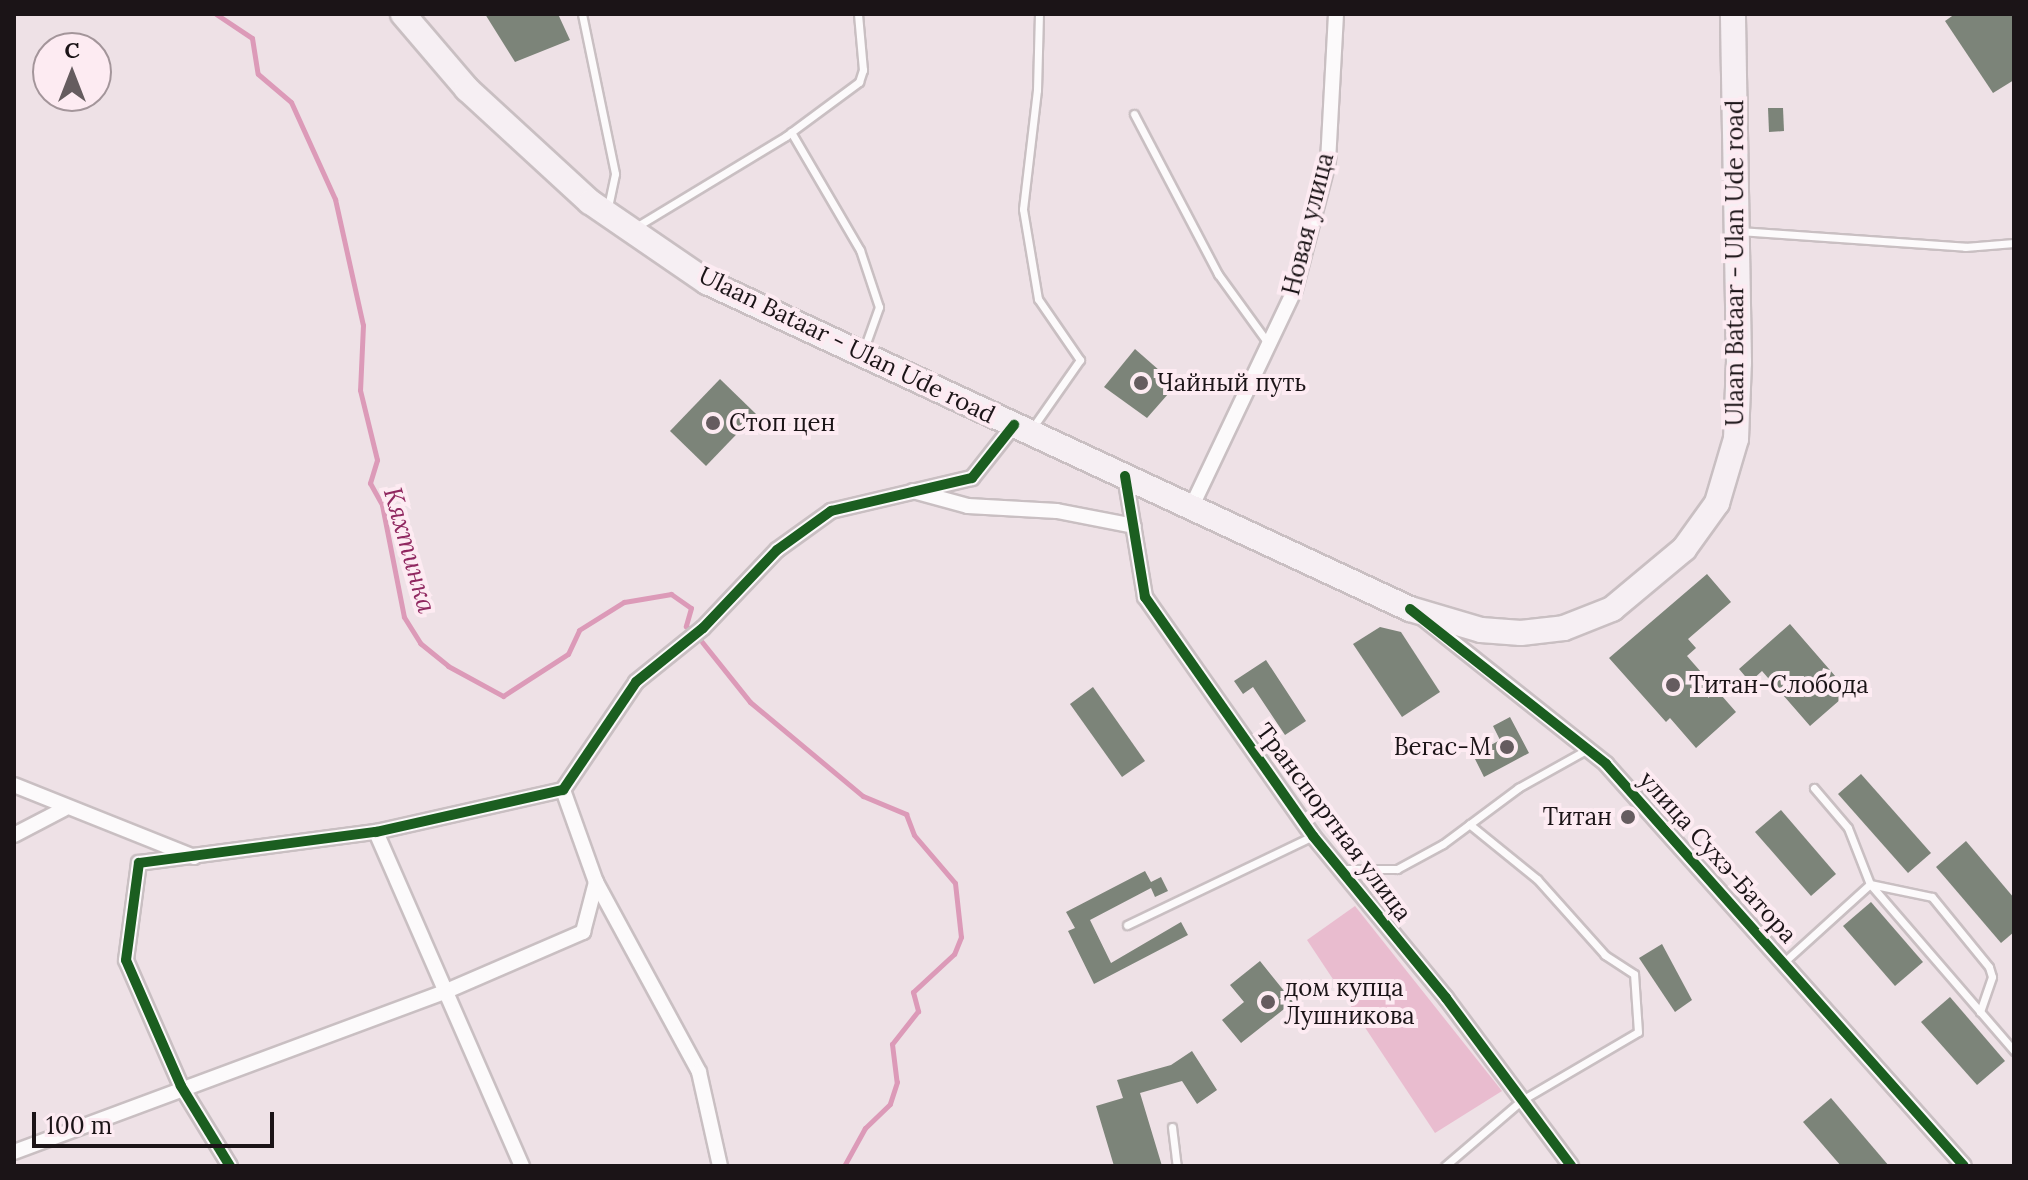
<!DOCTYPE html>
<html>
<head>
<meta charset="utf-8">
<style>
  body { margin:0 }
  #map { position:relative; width:2028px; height:1180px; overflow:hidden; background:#eee1e6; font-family:Lora,serif }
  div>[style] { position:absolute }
  .green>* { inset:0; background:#e9bccf }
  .stream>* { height:5px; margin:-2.5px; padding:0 2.5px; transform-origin:2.5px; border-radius:2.5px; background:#dc9ab8 }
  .building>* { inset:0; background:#7c8479 }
  .roads { filter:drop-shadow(2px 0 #c9bfc2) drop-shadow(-2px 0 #c9bfc2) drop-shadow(0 2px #c9bfc2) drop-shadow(0 -2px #c9bfc2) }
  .lane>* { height:7px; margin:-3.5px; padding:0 3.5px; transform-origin:3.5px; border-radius:3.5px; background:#fcfafb }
  .street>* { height:14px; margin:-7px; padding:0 7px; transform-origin:7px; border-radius:7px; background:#fcfafb }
  .primary>* { height:24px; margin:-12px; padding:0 12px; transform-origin:12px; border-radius:12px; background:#f6eff3 }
  .cycleway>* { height:10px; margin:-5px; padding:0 5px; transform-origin:5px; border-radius:5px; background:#1b5e20 }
  .dots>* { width:22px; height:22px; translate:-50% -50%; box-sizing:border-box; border:4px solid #fdebf2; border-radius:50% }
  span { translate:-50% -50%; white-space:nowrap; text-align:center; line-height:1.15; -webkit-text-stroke:8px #fdebf2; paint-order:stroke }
  .street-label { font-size:24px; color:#1b1417 }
  .poi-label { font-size:24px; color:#1b1417 }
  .left { translate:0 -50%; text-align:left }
  .right { translate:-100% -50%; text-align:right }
  .water-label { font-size:26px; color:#902860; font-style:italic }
  .frame { position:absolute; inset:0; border:16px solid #1b1417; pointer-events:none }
  .north { position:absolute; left:32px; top:32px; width:80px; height:80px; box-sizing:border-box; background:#fdebf2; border:2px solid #a3959a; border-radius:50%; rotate:0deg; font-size:22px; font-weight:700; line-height:32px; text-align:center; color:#1b1417 }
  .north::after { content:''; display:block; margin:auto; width:28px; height:36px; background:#655c5f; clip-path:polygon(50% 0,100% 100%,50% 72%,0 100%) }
  .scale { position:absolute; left:32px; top:1112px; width:242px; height:36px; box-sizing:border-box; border:4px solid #1b1417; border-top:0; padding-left:10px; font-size:24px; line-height:28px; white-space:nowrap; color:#1b1417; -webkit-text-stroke:6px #fdebf2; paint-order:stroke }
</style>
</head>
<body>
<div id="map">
  <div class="green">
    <div style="clip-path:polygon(1355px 906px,1502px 1091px,1435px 1133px,1307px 940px)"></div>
  </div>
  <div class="stream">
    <div style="left:216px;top:14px;width:43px;rotate:33.7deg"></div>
    <div style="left:252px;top:38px;width:36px;rotate:81deg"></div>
    <div style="left:258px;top:74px;width:43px;rotate:40.3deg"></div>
    <div style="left:291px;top:102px;width:107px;rotate:65.6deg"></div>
    <div style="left:335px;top:199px;width:129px;rotate:77.5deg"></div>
    <div style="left:363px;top:325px;width:65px;rotate:92.6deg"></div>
    <div style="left:360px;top:390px;width:72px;rotate:76.3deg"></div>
    <div style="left:377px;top:460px;width:24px;rotate:107deg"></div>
    <div style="left:370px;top:483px;width:25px;rotate:61deg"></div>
    <div style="left:382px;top:505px;width:114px;rotate:78.9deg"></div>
    <div style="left:404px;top:617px;width:31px;rotate:58deg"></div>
    <div style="left:420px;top:643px;width:36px;rotate:39deg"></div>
    <div style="left:448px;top:666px;width:63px;rotate:28.6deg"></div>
    <div style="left:503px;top:696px;width:77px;rotate:-32.9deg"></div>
    <div style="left:568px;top:654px;width:26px;rotate:-65deg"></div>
    <div style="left:579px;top:630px;width:53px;rotate:-31.9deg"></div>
    <div style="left:624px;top:602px;width:48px;rotate:-9.7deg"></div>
    <div style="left:671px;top:594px;width:24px;rotate:35deg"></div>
    <div style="left:691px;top:608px;width:19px;rotate:106deg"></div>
    <div style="left:686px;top:626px;width:10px;rotate:45deg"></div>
    <div style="left:702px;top:642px;width:77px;rotate:51.3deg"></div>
    <div style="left:750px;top:702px;width:147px;rotate:39.8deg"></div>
    <div style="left:863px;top:796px;width:47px;rotate:22.7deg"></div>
    <div style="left:906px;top:814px;width:22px;rotate:69deg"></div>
    <div style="left:914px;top:835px;width:63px;rotate:49.5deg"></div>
    <div style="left:955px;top:883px;width:54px;rotate:83.7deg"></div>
    <div style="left:961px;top:937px;width:18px;rotate:112deg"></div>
    <div style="left:954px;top:954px;width:56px;rotate:137.2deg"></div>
    <div style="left:913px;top:992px;width:20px;rotate:75deg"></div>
    <div style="left:918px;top:1011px;width:42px;rotate:128.2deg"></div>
    <div style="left:892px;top:1044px;width:38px;rotate:83deg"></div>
    <div style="left:897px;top:1082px;width:23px;rotate:108deg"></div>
    <div style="left:890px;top:1104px;width:35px;rotate:136deg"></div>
    <div style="left:865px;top:1128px;width:43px;rotate:118.9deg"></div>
  </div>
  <div class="building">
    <div style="clip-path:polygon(485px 14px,558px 14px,570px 40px,515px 62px)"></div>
    <div style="clip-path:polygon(1955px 14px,2014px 14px,2014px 80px,1993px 93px,1945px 21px)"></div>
    <div style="clip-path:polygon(1768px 108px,1783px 108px,1784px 131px,1769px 132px)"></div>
    <div style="clip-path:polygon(1135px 349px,1176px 385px,1147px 418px,1104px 387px)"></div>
    <div style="clip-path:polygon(720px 379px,756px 414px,706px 466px,670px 431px)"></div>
    <div style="clip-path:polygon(1707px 574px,1731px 602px,1688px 639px,1696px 648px,1687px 656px,1736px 712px,1696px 748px,1670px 718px,1666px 722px,1609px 658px)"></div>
    <div style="clip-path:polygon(1790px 624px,1849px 692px,1810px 726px,1762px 671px,1750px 682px,1739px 669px)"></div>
    <div style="clip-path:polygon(1380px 627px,1401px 632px,1440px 692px,1402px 717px,1353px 644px)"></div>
    <div style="clip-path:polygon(1266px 660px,1306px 721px,1285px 735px,1253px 687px,1243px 694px,1234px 681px)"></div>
    <div style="clip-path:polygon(1093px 687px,1145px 761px,1122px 777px,1070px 704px)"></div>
    <div style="clip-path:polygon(1510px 717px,1529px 753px,1484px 777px,1473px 755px,1500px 740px,1493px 726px)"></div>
    <div style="clip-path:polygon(1861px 774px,1931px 853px,1908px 873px,1838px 794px)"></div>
    <div style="clip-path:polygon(1781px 810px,1836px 874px,1811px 896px,1755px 832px)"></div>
    <div style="clip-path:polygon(1966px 841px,2014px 898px,2014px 932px,2001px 943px,1936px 867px)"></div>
    <div style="clip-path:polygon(1145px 871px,1151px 882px,1161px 877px,1168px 891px,1155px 897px,1151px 888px,1090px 920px,1111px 963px,1181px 922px,1188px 935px,1094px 984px,1068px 931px,1075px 928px,1066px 912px)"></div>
    <div style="clip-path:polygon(1871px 902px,1923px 962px,1895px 986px,1843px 926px)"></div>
    <div style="clip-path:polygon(1662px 944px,1692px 1000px,1675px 1012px,1639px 958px)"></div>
    <div style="clip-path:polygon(1260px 961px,1293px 1002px,1241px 1043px,1222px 1020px,1244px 1002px,1230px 985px)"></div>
    <div style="clip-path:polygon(1950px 997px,2005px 1061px,1977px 1085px,1921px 1022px)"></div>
    <div style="clip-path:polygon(1192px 1051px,1217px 1090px,1197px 1104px,1182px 1081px,1140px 1093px,1162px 1166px,1114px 1166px,1096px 1106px,1123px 1098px,1117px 1080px,1171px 1065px)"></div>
    <div style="clip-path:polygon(1831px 1098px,1889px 1166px,1841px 1166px,1803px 1122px)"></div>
  </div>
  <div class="roads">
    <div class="lane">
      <div style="left:582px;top:14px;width:163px;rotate:78.3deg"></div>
      <div style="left:615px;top:174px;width:35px;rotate:102deg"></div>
      <div style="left:1134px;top:114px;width:181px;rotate:62.3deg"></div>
      <div style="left:1218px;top:274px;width:85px;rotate:54.1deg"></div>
      <div style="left:791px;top:132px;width:137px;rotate:59.7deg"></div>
      <div style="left:860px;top:250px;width:60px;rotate:71.6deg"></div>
      <div style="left:879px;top:307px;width:45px;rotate:109.7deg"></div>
      <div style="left:636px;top:227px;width:175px;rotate:-31.2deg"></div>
      <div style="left:786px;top:136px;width:91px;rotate:-36.5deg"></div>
      <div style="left:859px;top:82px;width:13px;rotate:-72deg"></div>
      <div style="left:863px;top:70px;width:56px;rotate:-95.1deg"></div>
      <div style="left:1739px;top:231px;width:227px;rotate:4deg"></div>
      <div style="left:1965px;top:247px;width:49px;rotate:-4.7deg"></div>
      <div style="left:1033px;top:427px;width:82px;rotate:-55deg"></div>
      <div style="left:1080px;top:360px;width:74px;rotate:-124.5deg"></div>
      <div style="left:1038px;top:299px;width:91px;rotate:-99.5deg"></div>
      <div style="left:1023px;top:209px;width:120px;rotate:-83.3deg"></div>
      <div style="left:1037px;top:90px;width:76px;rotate:-88.5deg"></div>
      <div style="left:1814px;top:788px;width:52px;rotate:49.6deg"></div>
      <div style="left:1848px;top:828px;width:60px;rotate:68.6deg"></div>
      <div style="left:1870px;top:884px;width:63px;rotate:11.8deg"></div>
      <div style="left:1932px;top:897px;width:90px;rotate:50.8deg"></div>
      <div style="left:1989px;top:967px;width:10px;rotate:73deg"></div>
      <div style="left:1992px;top:977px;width:37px;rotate:109deg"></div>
      <div style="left:1341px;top:869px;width:56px"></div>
      <div style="left:1397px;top:869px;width:52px;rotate:-28.5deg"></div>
      <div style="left:1443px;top:844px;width:94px;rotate:-36.7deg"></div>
      <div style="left:1518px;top:788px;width:78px;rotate:-29.2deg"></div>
      <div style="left:1127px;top:925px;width:206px;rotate:-25.6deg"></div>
      <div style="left:1784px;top:962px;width:116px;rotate:-42.2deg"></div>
      <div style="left:1870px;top:884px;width:221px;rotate:49.2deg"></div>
      <div style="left:1172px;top:1127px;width:39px;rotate:83deg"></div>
      <div style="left:1445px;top:1166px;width:101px;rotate:-40.6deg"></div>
      <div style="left:1522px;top:1100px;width:134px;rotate:-30.4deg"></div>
      <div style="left:1638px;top:1032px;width:58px;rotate:-93.9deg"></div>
      <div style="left:1634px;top:974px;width:35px;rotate:-147deg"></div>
      <div style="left:1605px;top:955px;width:102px;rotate:-131.8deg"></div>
      <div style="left:1537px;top:879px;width:87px;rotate:-141deg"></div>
    </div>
    <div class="street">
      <div style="left:1125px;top:476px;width:123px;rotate:80.6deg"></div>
      <div style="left:1145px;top:597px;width:292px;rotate:54.9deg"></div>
      <div style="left:1313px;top:836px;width:210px;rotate:50.6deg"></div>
      <div style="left:1446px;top:998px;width:209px;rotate:53.3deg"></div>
      <div style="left:913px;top:491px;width:57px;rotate:15.3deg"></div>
      <div style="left:968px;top:506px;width:89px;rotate:3.2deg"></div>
      <div style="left:1057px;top:511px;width:78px;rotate:11deg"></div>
      <div style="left:1191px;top:508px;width:242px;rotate:-64.6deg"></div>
      <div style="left:1295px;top:289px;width:131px;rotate:-75.4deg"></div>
      <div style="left:1328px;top:162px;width:148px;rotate:-86.9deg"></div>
      <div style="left:1424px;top:619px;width:233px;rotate:38.5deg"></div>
      <div style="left:1606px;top:764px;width:538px;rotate:48.31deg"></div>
      <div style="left:14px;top:785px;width:194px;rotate:21.8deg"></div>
      <div style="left:563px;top:790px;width:98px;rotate:70.3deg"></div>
      <div style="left:596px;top:882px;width:216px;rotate:61.5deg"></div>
      <div style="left:699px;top:1072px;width:96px;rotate:77.4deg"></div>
      <div style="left:376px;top:832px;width:365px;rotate:66.4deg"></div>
      <div style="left:14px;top:835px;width:56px;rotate:-27.5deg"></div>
      <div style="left:14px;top:1152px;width:457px;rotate:-20.4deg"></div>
      <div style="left:442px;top:993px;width:154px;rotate:-23.4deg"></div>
      <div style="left:583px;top:932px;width:52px;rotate:-75.4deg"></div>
      <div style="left:230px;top:1166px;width:94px;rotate:-121.5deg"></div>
      <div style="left:181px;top:1086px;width:137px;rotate:-113.6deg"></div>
      <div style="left:126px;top:960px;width:98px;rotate:-82.4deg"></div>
      <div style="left:139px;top:863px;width:239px;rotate:-7.5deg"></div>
      <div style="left:376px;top:832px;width:192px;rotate:-12.7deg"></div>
      <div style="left:563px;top:790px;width:130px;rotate:-55.9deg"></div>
      <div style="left:636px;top:682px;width:86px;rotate:-38.9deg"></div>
      <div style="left:703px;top:628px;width:108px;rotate:-46.5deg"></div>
      <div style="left:777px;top:550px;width:67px;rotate:-35.8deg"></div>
      <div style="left:831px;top:511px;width:145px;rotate:-13.2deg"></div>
      <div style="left:972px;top:478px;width:68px;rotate:-51.6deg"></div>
    </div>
    <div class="primary">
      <div style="left:403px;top:14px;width:99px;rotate:49.5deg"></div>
      <div style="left:467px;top:89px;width:167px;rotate:42.6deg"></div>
      <div style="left:590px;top:202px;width:142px;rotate:34.4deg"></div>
      <div style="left:707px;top:282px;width:775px;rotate:24.95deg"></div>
      <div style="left:1410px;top:609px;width:74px;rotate:16.5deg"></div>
      <div style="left:1481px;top:630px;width:40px;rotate:4.3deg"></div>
      <div style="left:1521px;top:633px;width:43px;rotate:-6.6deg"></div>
      <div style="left:1564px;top:628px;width:52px;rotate:-21.6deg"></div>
      <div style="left:1612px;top:609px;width:94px;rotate:-39.8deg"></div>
      <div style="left:1684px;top:549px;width:57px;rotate:-54.3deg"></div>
      <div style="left:1717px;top:503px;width:67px;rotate:-73.5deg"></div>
      <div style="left:1736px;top:439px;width:77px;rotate:-87.8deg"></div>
      <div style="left:1739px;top:362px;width:348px;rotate:-91deg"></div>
    </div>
  </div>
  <div class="cycleway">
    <div style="left:1125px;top:476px;width:123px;rotate:80.6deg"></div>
    <div style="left:1145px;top:597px;width:292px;rotate:54.9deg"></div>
    <div style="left:1313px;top:836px;width:210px;rotate:50.6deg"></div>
    <div style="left:1446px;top:998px;width:209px;rotate:53.3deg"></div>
    <div style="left:1410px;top:609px;width:250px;rotate:38.3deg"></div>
    <div style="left:1606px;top:764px;width:538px;rotate:48.31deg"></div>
    <div style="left:230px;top:1166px;width:94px;rotate:-121.5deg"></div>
    <div style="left:181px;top:1086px;width:137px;rotate:-113.6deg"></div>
    <div style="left:126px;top:960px;width:98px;rotate:-82.4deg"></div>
    <div style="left:139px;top:863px;width:239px;rotate:-7.5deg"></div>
    <div style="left:376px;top:832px;width:192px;rotate:-12.7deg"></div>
    <div style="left:563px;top:790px;width:130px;rotate:-55.9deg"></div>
    <div style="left:636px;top:682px;width:86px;rotate:-38.9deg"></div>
    <div style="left:703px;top:628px;width:108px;rotate:-46.5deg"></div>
    <div style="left:777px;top:550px;width:67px;rotate:-35.8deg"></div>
    <div style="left:831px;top:511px;width:145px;rotate:-13.2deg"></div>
    <div style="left:972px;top:478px;width:68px;rotate:-51.6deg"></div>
  </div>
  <div class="dots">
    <div style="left:1141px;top:383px;background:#655c5f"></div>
    <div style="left:713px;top:423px;background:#655c5f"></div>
    <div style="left:1673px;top:685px;background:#655c5f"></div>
    <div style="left:1507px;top:747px;background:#655c5f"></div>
    <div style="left:1628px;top:817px;background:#655c5f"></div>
    <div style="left:1268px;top:1002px;background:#655c5f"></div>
  </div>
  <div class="street-label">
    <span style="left:1308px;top:224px;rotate:-76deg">Новая улица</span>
    <span style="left:1735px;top:263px;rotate:-90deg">Ulaan Bataar - Ulan Ude road</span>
    <span style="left:847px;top:345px;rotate:26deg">Ulaan Bataar - Ulan Ude road</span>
    <span style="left:1334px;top:822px;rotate:53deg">Транспортная улица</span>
    <span style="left:1718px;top:857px;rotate:48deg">улица Сухэ-Батора</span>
  </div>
  <div class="poi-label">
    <span class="left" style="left:1157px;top:383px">Чайный путь</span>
    <span class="left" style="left:729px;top:423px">Стоп цен</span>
    <span class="left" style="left:1689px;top:685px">Титан-Слобода</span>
    <span class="right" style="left:1491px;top:747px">Вегас-М</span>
    <span class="right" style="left:1612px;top:817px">Титан</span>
    <span class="left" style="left:1284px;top:1002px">дом купца<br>Лушникова</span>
  </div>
  <div class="water-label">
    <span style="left:410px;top:550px;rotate:74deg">Кяхтинка</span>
  </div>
  <div class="frame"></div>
  <div class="north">С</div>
  <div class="scale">100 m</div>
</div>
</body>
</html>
